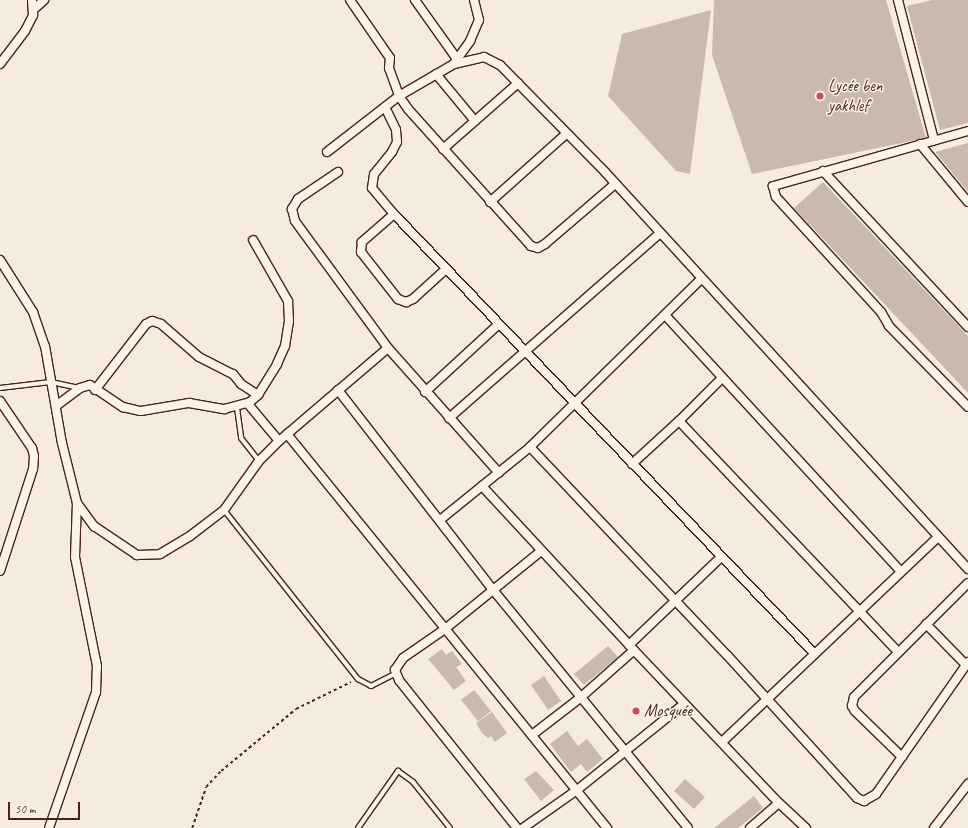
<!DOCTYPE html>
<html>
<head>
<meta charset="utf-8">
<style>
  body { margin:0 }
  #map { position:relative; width:968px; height:828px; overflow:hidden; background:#f5ecde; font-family:Caveat,sans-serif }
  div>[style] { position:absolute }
  .building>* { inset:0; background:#cab9b1 }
  .path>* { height:1.5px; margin-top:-0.75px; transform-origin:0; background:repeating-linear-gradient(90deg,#4a1f2b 0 3px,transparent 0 6px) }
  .roads { filter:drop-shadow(1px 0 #4a1f2b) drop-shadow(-1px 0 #4a1f2b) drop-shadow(0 1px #4a1f2b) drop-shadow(0 -1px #4a1f2b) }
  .service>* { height:4px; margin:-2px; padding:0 2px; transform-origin:2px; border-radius:2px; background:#fcf5e5 }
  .minor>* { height:8px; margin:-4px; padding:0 4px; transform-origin:4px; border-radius:4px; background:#fcf5e5 }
  .dots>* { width:11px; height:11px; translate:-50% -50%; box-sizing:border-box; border:2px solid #fcf5e5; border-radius:50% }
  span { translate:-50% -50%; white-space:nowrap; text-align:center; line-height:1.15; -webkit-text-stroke:3px #fcf5e5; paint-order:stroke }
  .poi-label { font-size:17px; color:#4a1f2b }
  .left { translate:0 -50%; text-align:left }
  .scale { position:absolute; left:8px; top:802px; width:72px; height:18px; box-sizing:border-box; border:2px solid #4a1f2b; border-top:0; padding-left:5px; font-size:12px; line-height:14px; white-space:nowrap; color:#4a1f2b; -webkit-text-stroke:3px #fcf5e5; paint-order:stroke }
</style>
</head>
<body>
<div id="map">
  <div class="building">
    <div style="clip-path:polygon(714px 0,886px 0,926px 138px,752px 174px,712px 55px)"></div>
    <div style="clip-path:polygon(932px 0,968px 0,968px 123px,940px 130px,907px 6px)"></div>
    <div style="clip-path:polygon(711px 10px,690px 174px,676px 171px,608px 96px,622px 34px)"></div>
    <div style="clip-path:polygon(968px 143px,968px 192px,935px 152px)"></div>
    <div style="clip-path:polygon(823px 182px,968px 336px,968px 393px,794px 208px)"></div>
    <div style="clip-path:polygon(608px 646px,618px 657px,584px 685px,574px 674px)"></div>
    <div style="clip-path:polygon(442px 649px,446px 655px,452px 651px,462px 664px,456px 667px,466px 681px,454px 690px,428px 659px)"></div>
    <div style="clip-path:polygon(544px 676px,561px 701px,548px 710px,531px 685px)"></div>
    <div style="clip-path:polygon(474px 690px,491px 711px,478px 721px,461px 700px)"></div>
    <div style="clip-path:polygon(492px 712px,507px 733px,495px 742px,491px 736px,488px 738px,482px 733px,476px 723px)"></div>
    <div style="clip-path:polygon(567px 731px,578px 746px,587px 739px,603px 759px,587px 772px,581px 764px,571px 772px,550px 744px)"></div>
    <div style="clip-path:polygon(536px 771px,554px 790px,541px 801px,524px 779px)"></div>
    <div style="clip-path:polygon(685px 779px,705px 797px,694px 809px,674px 791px)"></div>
    <div style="clip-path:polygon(754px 796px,763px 808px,738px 828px,714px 828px)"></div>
  </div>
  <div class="path">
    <div style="left:192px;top:828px;width:43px;rotate:-71.1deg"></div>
    <div style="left:206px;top:787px;width:22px;rotate:-47deg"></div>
    <div style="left:221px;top:771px;width:97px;rotate:-39.6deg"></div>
    <div style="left:296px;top:709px;width:61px;rotate:-26.1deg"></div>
  </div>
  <div class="roads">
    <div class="service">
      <div style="left:0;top:388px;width:51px;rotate:-6.7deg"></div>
      <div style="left:51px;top:382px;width:30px;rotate:12deg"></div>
      <div style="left:237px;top:408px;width:30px;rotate:82deg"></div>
      <div style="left:241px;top:438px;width:29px;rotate:52deg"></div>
      <div style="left:224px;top:510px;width:216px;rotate:51.6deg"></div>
      <div style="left:358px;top:679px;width:15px;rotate:28deg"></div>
      <div style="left:371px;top:686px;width:27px;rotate:-27deg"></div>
      <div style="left:358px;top:828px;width:70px;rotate:-54.9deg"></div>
      <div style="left:398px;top:771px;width:19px;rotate:36deg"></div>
      <div style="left:413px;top:782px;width:59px;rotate:51.2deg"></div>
    </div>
    <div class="minor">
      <div style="left:350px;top:0;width:70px;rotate:55.4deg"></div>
      <div style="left:390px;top:58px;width:10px;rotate:96deg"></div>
      <div style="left:389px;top:68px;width:30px;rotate:70deg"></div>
      <div style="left:399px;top:96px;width:16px;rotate:55deg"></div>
      <div style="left:408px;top:109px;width:184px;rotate:48.1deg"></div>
      <div style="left:531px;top:246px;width:7px;rotate:16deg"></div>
      <div style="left:538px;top:248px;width:8px;rotate:-30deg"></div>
      <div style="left:545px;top:244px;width:92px;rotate:-40.6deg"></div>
      <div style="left:415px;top:0;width:72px;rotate:54.6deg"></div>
      <div style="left:898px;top:0;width:145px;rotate:75.6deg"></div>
      <div style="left:33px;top:10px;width:15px;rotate:-42deg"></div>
      <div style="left:455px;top:62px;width:26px;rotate:-54deg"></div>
      <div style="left:470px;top:41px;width:23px;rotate:-67deg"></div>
      <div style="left:479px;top:20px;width:21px;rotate:-104deg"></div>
      <div style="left:0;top:64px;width:41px;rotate:-52.9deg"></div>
      <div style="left:25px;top:31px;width:18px;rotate:-63deg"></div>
      <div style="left:33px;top:15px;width:15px;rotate:-94deg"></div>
      <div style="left:436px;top:74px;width:61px;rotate:50.3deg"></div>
      <div style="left:385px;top:107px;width:25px;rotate:64deg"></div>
      <div style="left:396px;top:130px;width:12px;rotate:85deg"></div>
      <div style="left:397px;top:142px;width:11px;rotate:117deg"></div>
      <div style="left:392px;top:152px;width:28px;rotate:129deg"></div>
      <div style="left:374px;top:174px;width:14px;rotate:98deg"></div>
      <div style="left:372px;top:188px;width:34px;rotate:50deg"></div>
      <div style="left:394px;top:214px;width:608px;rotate:46.27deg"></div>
      <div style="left:968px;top:131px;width:203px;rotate:164.2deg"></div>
      <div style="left:773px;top:186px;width:11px;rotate:75deg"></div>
      <div style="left:776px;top:197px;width:156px;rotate:47.6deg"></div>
      <div style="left:881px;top:312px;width:16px;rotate:60deg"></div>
      <div style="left:889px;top:326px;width:113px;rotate:45.7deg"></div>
      <div style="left:920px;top:144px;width:75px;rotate:50.4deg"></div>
      <div style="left:443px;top:149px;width:100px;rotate:-41.3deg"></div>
      <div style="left:327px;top:152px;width:91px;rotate:-37.9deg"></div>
      <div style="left:399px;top:96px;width:64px;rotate:-30.2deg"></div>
      <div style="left:454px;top:64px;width:31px;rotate:-13deg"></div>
      <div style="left:484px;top:57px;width:18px;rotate:27deg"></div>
      <div style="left:500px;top:65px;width:150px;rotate:45.5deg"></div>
      <div style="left:605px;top:172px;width:538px;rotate:47.56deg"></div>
      <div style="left:823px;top:171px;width:213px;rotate:47.1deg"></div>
      <div style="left:338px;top:172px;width:48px;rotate:146deg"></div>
      <div style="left:298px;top:199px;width:12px;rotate:121deg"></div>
      <div style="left:292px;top:209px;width:12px;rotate:76deg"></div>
      <div style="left:295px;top:221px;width:157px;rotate:53.8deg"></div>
      <div style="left:388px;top:348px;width:167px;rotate:48.4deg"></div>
      <div style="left:490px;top:202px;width:102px;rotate:-41.8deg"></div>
      <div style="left:394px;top:214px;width:43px;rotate:138.8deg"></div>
      <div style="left:362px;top:242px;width:10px;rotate:96deg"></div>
      <div style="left:361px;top:252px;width:60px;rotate:51.8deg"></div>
      <div style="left:398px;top:299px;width:9px;rotate:21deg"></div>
      <div style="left:406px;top:302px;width:8px;rotate:-23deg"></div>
      <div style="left:413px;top:299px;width:45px;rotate:-42.3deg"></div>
      <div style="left:0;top:260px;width:62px;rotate:57.6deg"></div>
      <div style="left:33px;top:312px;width:36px;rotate:71deg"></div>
      <div style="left:45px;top:346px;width:98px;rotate:80.1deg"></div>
      <div style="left:62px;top:443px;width:62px;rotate:76deg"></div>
      <div style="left:77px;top:503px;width:29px;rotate:54deg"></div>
      <div style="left:94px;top:526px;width:52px;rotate:34deg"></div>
      <div style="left:137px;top:555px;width:23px;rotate:-2deg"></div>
      <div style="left:160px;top:554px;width:35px;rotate:-31deg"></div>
      <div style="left:190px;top:536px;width:43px;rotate:-37.4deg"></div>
      <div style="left:224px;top:510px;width:60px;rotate:-54.5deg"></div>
      <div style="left:259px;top:461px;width:28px;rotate:-45deg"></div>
      <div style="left:279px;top:441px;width:143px;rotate:-40.5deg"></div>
      <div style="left:665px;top:315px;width:348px;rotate:47.4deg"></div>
      <div style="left:95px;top:390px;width:83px;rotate:-52.3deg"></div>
      <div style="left:146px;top:324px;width:7px;rotate:-27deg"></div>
      <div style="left:152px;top:321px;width:9px;rotate:18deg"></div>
      <div style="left:161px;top:324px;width:50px;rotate:41deg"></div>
      <div style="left:199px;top:357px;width:38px;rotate:27deg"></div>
      <div style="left:233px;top:374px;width:13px;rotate:51deg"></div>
      <div style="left:241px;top:384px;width:20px;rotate:33deg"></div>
      <div style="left:338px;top:390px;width:254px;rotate:52.2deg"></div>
      <div style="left:494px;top:591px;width:306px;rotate:50.7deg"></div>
      <div style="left:425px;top:392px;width:100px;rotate:-42.6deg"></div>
      <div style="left:0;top:401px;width:57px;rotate:55.8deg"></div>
      <div style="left:32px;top:448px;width:8px;rotate:76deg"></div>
      <div style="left:34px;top:456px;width:13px;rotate:94deg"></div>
      <div style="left:33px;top:469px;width:107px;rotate:107.9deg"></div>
      <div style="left:248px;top:404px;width:48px;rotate:50deg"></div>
      <div style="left:56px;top:406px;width:30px;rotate:-37deg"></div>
      <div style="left:80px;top:388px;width:10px;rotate:-17deg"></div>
      <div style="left:90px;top:385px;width:40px;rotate:34deg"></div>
      <div style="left:123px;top:407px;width:18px;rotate:13deg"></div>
      <div style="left:141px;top:411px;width:49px;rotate:-9.5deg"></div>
      <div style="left:189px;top:403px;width:36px;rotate:10deg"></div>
      <div style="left:224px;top:409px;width:27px;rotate:-15deg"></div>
      <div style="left:250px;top:402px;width:11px;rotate:-41deg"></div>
      <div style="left:258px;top:395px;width:36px;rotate:-58deg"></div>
      <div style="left:277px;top:364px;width:20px;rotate:-66deg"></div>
      <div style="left:285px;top:346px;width:25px;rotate:-81deg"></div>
      <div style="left:289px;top:321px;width:20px;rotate:-93deg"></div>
      <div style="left:288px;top:301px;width:70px;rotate:-119.8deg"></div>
      <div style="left:449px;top:418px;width:279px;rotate:-41.2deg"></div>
      <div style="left:679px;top:421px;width:318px;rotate:46.5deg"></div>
      <div style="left:287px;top:434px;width:508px;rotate:50.92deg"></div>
      <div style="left:530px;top:447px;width:286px;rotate:46.6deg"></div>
      <div style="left:727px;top:655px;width:193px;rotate:47.7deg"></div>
      <div style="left:857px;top:798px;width:8px;rotate:23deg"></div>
      <div style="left:864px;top:801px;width:14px;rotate:-30deg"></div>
      <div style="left:876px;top:794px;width:161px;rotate:-55.1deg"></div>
      <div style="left:632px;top:464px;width:64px;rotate:-42.5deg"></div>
      <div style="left:679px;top:421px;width:61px;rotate:-45deg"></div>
      <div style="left:482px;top:486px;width:217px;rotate:47.2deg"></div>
      <div style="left:629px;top:645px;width:218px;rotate:46.5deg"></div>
      <div style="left:779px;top:803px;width:37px;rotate:43deg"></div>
      <div style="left:440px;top:520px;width:116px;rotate:-39deg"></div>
      <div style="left:530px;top:447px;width:240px;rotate:-44.5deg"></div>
      <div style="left:926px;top:624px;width:57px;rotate:45.7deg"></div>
      <div style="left:629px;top:645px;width:127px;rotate:-43.7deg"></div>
      <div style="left:532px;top:735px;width:61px;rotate:-37.6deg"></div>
      <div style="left:580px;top:698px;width:72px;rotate:-41.6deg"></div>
      <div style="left:722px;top:742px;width:298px;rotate:-43.5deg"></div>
      <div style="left:902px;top:757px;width:66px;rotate:-135.6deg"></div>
      <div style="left:855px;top:711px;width:6px;rotate:-121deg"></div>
      <div style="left:852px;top:706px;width:9px;rotate:-77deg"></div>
      <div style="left:854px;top:697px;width:161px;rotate:-45deg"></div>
      <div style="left:49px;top:828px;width:144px;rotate:-70.9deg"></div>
      <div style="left:96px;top:692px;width:26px;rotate:-88deg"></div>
      <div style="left:97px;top:666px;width:111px;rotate:-101.4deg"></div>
      <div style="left:75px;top:557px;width:54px;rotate:-87.9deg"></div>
      <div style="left:517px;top:828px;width:189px;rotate:-128.6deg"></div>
      <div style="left:399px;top:680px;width:11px;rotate:-112deg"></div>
      <div style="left:395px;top:670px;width:14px;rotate:-56deg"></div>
      <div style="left:403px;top:658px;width:51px;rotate:-34.6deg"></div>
      <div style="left:445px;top:629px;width:124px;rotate:-39.1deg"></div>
      <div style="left:523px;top:828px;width:66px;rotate:-35.1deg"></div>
      <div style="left:577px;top:790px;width:137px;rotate:-38.8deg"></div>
      <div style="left:750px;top:828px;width:38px;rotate:-41deg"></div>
      <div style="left:934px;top:828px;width:56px;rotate:-52.3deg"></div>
    </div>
  </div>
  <div class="dots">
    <div style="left:820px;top:96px;background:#d1495b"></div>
    <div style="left:636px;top:711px;background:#d1495b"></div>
  </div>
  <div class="poi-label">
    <span class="left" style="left:828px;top:96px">Lycée ben<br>yakhlef</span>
    <span class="left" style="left:644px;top:711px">Mosquée</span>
  </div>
  <div class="scale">50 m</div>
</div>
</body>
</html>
